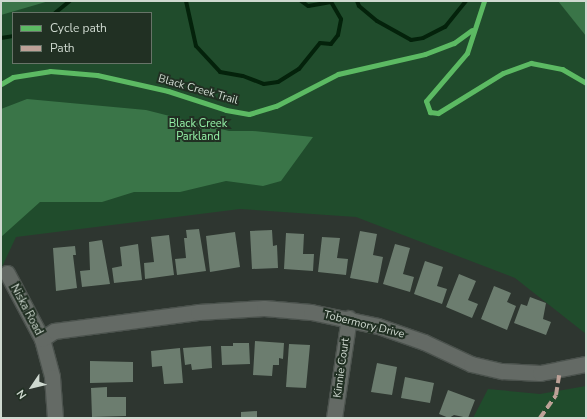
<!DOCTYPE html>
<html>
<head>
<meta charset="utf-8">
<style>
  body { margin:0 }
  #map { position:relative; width:587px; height:419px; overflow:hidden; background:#2e3630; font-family:"Nunito Sans",sans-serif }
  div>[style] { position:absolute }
  .green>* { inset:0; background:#204c2c }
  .forest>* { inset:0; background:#3a7548 }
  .stream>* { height:4px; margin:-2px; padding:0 2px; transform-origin:2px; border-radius:2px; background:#04220b }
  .building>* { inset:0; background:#6c7d6f }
  .roads { filter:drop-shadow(1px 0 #4b524d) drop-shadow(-1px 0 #4b524d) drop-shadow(0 1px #4b524d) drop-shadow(0 -1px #4b524d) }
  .street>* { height:15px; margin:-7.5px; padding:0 7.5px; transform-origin:7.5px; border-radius:7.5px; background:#646a65 }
  .quiet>* { height:4px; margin-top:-2px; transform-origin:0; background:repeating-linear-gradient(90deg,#bda197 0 8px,transparent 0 12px) }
  .cycleway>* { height:5px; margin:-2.5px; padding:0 2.5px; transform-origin:2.5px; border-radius:2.5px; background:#5cba63 }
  span { translate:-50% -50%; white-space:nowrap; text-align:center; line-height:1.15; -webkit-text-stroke:4px #213023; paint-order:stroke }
  .street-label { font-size:11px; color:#cfd9d0 }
  .park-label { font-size:11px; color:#96f3a9 }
  .frame { position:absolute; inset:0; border:2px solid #cfd9d0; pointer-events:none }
  .legend { position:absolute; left:12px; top:12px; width:140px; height:52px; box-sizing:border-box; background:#213023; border:1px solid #677468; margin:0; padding:5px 7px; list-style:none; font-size:12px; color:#cfd9d0 }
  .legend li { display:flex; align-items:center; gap:8px; height:20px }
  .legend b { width:20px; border:1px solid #677468 }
  .north { position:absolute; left:12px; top:367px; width:40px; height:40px; -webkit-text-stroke:3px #213023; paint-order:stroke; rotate:235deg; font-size:11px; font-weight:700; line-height:16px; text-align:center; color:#cfd9d0 }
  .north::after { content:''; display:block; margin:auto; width:14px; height:18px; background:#cfd9d0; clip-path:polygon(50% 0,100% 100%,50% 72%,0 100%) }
</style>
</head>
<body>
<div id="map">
  <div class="green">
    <div style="clip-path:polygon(evenodd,1px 1px,586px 1px,586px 334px,515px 278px,356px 217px,240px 209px,16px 237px,1px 269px,1px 1px,13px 13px,151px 13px,151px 63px,13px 63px,13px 13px)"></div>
    <div style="clip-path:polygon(586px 386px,586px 418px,473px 418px,488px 389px,540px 394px)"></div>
  </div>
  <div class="forest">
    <div style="clip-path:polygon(1px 1px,49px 1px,1px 15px)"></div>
    <div style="clip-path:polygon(558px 1px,586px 1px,586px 36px)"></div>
    <div style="clip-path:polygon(27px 99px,146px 110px,229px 131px,253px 131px,313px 137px,281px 181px,263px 186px,226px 181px,180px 192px,134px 192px,102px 202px,40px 202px,1px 237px,1px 109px)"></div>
  </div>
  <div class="stream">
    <div style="left:186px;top:1px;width:46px;rotate:77.5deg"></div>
    <div style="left:196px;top:46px;width:35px;rotate:47deg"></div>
    <div style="left:220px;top:72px;width:23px;rotate:10deg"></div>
    <div style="left:243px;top:76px;width:22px;rotate:21deg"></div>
    <div style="left:264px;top:84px;width:14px;rotate:-8deg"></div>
    <div style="left:278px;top:82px;width:25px;rotate:-32deg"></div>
    <div style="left:299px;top:69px;width:33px;rotate:-51deg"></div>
    <div style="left:320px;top:43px;width:11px;rotate:5deg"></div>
    <div style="left:331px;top:44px;width:11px;rotate:-52deg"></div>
    <div style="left:338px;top:35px;width:16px;rotate:-79deg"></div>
    <div style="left:341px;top:19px;width:20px;rotate:-120deg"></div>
    <div style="left:331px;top:2px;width:23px;rotate:170deg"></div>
    <div style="left:308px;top:6px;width:9px;rotate:-144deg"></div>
    <div style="left:357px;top:1px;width:5px;rotate:68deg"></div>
    <div style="left:359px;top:6px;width:23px;rotate:40deg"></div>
    <div style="left:377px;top:21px;width:39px;rotate:29deg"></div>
    <div style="left:411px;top:40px;width:12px;rotate:-9deg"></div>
    <div style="left:423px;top:38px;width:25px;rotate:-27deg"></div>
    <div style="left:445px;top:27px;width:33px;rotate:-51deg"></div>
    <div style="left:55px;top:13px;width:19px;rotate:-39deg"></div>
    <div style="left:1px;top:38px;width:12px;rotate:-9deg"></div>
  </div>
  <div class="building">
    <div style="clip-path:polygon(199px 229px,206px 271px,177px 275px,175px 259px,186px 258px,184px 238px,187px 238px,186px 230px)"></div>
    <div style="clip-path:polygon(272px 230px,273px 246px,277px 245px,278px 268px,252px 269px,250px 231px)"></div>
    <div style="clip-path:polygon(360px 231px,377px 234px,373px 255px,383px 257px,378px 283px,350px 278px)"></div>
    <div style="clip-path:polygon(235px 232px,240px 267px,210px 272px,206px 236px)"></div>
    <div style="clip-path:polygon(286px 233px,304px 234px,303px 254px,314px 254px,313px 271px,284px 269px)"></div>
    <div style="clip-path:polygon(169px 235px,174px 275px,145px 279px,144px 263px,154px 262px,151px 237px)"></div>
    <div style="clip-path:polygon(322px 237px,340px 238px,337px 258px,348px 259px,346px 275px,318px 272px)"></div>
    <div style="clip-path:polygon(102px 240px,110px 284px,82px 287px,80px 271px,90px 270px,89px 242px)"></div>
    <div style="clip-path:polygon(138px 244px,142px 280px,114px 283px,112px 268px,122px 266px,120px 247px)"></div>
    <div style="clip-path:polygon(395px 244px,410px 248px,403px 274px,414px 277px,410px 292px,383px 284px)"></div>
    <div style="clip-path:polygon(75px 246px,76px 255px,73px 255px,77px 288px,56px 291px,53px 248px)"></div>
    <div style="clip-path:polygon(425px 261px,443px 267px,437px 286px,447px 289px,442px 304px,414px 294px)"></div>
    <div style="clip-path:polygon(459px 274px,476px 281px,468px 300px,478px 304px,472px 318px,446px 307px)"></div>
    <div style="clip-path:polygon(494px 286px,511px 293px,507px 302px,516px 306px,507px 330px,481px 319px)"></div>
    <div style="clip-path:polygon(530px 297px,546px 303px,543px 319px,551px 322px,546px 335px,514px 323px,521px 304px,527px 306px)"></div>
    <div style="clip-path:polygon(255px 341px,284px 343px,283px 359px,279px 358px,279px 365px,273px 365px,272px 376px,253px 375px)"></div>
    <div style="clip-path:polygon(233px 343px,249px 343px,250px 364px,222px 365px,221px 346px,233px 346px)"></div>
    <div style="clip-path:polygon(289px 344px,310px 345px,306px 388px,286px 387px)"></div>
    <div style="clip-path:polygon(211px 346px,212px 368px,192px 370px,191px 364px,185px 365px,183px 348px)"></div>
    <div style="clip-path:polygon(180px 348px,183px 383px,164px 384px,162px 366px,152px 367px,151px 351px)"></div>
    <div style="clip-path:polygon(90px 361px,133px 362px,133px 382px,90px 383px)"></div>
    <div style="clip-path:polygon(377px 363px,397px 367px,392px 395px,371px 392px)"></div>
    <div style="clip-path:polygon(405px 377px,434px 383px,430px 403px,401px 398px)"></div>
    <div style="clip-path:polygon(107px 387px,107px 397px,126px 397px,126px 416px,92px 417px,91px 388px)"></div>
    <div style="clip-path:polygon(448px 390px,475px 400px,468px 418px,454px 415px,449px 418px,439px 414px)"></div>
    <div style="clip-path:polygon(257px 411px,257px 418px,241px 418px,241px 412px)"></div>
  </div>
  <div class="roads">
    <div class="street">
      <div style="left:7px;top:273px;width:75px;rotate:62.1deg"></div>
      <div style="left:42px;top:339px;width:39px;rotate:75deg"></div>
      <div style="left:52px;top:377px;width:41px;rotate:85.8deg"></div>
      <div style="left:42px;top:339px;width:14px;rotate:-34deg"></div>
      <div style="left:54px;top:331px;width:145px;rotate:-7.5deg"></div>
      <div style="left:198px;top:312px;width:66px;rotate:-3.5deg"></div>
      <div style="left:264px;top:308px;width:47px;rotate:4.9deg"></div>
      <div style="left:311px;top:312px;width:68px;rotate:11.8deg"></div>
      <div style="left:378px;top:326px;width:49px;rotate:19.2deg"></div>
      <div style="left:424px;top:342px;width:52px;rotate:25.1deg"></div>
      <div style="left:471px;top:364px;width:32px;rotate:13deg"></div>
      <div style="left:502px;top:371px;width:38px;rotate:3deg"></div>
      <div style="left:540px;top:373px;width:47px;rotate:-11.1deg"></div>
      <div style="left:334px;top:418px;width:101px;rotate:-81.5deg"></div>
    </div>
  </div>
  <div class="quiet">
    <div style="left:540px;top:418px;width:28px;rotate:-55deg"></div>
    <div style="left:556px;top:395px;width:24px;rotate:-81deg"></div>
  </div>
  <div class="cycleway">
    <div style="left:484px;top:1px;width:55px;rotate:108.1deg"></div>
    <div style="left:467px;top:53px;width:63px;rotate:130.5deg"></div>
    <div style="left:426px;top:101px;width:12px;rotate:70deg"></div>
    <div style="left:430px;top:112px;width:8px;rotate:7deg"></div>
    <div style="left:438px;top:113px;width:76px;rotate:-31.6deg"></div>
    <div style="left:503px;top:73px;width:30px;rotate:-20deg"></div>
    <div style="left:531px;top:63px;width:32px;rotate:11deg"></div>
    <div style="left:562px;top:69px;width:28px;rotate:30deg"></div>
    <div style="left:1px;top:84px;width:14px;rotate:-30deg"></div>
    <div style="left:13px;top:77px;width:37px;rotate:-9deg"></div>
    <div style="left:50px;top:71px;width:47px;rotate:4.9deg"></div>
    <div style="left:97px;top:75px;width:73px;rotate:12.7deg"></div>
    <div style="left:168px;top:91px;width:61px;rotate:18.1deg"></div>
    <div style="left:226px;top:110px;width:23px;rotate:10deg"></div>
    <div style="left:249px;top:114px;width:28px;rotate:-17deg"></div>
    <div style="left:276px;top:106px;width:70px;rotate:-27.3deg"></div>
    <div style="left:338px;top:74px;width:89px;rotate:-12.9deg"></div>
    <div style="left:425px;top:54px;width:31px;rotate:-21deg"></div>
    <div style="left:454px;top:43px;width:22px;rotate:-36deg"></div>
  </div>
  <div class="street-label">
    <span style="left:198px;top:90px;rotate:16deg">Black Creek Trail</span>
    <span style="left:26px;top:310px;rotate:62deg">Niska Road</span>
    <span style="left:364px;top:325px;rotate:14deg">Tobermory Drive</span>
    <span style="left:342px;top:368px;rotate:-82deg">Kinnie Court</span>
  </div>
  <div class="park-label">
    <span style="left:198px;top:131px">Black Creek<br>Parkland</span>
  </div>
  <div class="frame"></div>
  <ul class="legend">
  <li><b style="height:5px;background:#5cba63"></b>Cycle path</li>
  <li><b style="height:5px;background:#bda197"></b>Path</li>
  </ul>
  <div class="north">N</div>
</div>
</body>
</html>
